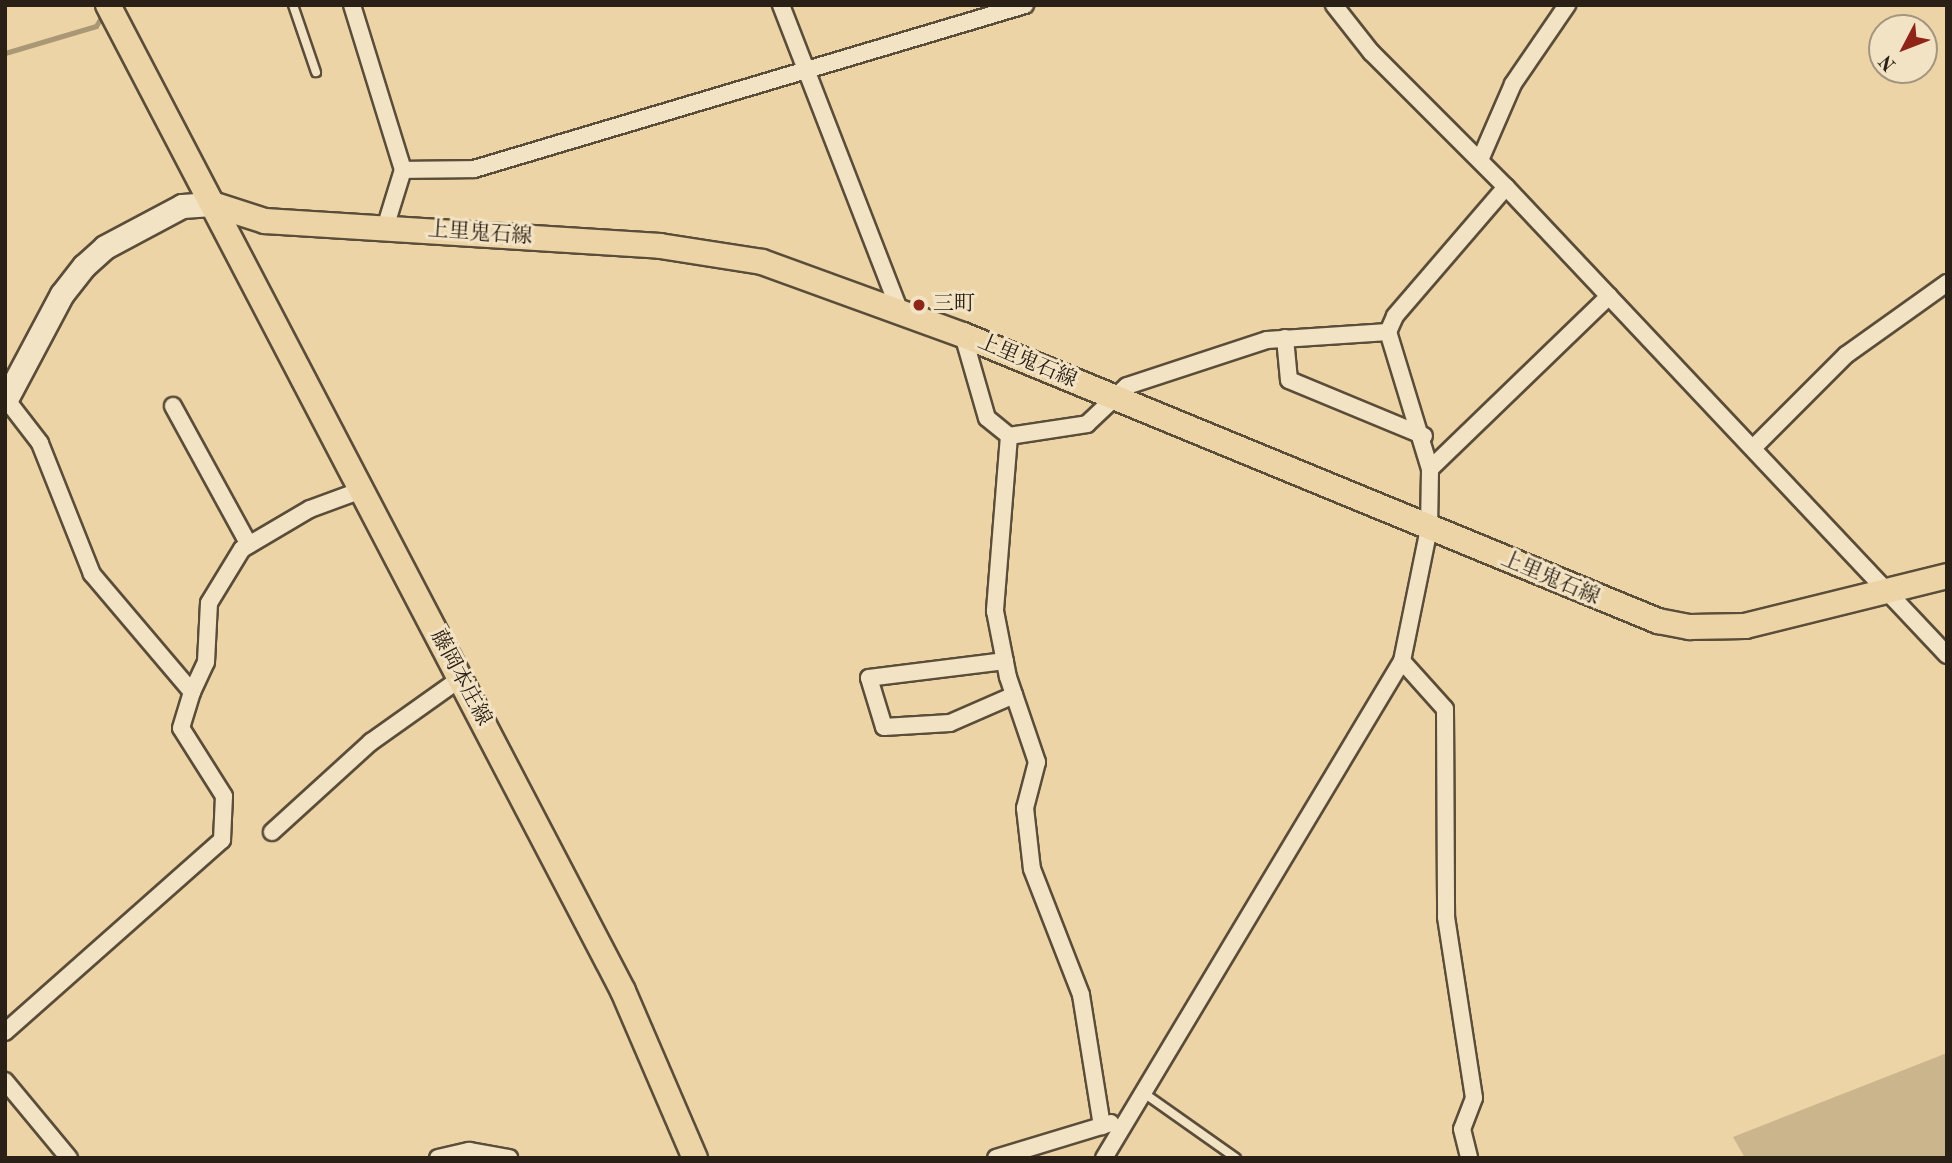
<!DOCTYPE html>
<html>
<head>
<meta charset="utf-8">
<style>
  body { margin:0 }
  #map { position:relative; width:1952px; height:1163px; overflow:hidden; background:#ecd4a6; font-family:"Old Standard TT","Noto Serif JP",serif }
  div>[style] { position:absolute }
  .green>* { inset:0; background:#cbb58d }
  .stream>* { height:5px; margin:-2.5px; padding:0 2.5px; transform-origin:2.5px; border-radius:2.5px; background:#aa9775 }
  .roads { filter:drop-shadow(2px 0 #5a4d39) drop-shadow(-2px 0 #5a4d39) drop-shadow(0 2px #5a4d39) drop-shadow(0 -2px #5a4d39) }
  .lane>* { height:8px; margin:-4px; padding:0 4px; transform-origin:4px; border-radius:4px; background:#f3e3c5 }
  .street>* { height:16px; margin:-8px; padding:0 8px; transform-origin:8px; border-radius:8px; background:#f3e3c5 }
  .secondary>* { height:23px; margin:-11.5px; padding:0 11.5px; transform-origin:11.5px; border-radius:11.5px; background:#f3e3c5 }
  .primary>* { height:24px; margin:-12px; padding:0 12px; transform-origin:12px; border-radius:12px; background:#ecd4a6 }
  .dots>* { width:19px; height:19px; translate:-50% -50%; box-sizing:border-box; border:4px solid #f3e3c5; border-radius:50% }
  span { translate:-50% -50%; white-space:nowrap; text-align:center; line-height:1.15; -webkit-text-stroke:6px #f3e3c5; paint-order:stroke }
  .street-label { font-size:21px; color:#2a2015 }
  .poi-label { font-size:21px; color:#2a2015 }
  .left { translate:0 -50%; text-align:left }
  .frame { position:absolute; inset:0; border:7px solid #2a2015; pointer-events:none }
  .north { position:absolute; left:1868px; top:14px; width:70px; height:70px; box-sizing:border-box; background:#f3e3c5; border:2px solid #a3957f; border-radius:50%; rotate:228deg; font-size:19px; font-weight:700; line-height:28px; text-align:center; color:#2a2015 }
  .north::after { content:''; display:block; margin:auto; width:24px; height:32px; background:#8f2418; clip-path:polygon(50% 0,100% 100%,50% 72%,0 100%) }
</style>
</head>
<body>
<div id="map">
  <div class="green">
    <div style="clip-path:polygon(1947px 1053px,1947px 1158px,1745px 1158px,1733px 1137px)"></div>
  </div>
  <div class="stream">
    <div style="left:5px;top:53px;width:95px;rotate:-16.5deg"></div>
    <div style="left:96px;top:26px;width:14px;rotate:-60deg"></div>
  </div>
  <div class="roads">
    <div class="lane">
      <div style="left:293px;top:5px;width:71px;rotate:71.1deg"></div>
      <div style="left:1141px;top:1091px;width:116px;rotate:35.2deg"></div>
    </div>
    <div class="street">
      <div style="left:352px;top:5px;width:173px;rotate:72.8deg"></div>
      <div style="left:781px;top:5px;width:326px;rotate:68.8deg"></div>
      <div style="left:1334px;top:5px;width:60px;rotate:51.8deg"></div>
      <div style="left:1371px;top:52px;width:191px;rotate:45deg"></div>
      <div style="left:1506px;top:187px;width:643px;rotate:46.7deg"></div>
      <div style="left:1480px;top:160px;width:83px;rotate:-66.5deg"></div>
      <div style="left:1513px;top:84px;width:96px;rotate:-55.6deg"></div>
      <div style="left:385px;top:228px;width:61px;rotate:-72.8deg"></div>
      <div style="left:403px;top:170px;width:71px;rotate:-0.8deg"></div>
      <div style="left:474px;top:169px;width:575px;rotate:-16.58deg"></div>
      <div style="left:963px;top:335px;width:86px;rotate:73.9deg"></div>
      <div style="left:987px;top:418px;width:28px;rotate:39deg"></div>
      <div style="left:1009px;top:436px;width:176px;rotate:94.6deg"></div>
      <div style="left:995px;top:611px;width:67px;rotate:78.9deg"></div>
      <div style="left:1008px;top:677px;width:90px;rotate:71.2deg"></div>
      <div style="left:1037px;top:762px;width:48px;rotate:104.6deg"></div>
      <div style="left:1025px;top:808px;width:61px;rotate:83.5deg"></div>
      <div style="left:1032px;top:869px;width:135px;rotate:68.7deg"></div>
      <div style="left:1081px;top:995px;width:133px;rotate:80.9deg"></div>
      <div style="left:1285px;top:338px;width:42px;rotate:84.6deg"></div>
      <div style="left:1289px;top:380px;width:146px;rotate:22.5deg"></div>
      <div style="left:173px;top:406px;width:158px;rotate:61.3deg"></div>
      <div style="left:1009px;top:436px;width:79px;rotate:-8.7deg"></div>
      <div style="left:1087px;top:424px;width:55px;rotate:-43.5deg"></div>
      <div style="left:1127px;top:386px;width:147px;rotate:-18.2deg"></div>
      <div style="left:1267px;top:340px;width:121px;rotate:-3.8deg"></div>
      <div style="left:1753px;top:448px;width:132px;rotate:-45deg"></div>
      <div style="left:1846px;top:355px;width:124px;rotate:-35.5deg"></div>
      <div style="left:1430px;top:469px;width:249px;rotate:-44deg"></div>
      <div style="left:1005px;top:661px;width:137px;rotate:172.9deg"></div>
      <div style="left:869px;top:678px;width:51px;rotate:73deg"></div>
      <div style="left:884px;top:727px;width:66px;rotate:-3.5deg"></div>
      <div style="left:950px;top:723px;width:70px;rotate:-23.6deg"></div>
      <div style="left:1402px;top:661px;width:64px;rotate:48.1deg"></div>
      <div style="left:1445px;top:709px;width:208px;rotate:89.7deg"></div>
      <div style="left:1446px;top:917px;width:183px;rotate:81.2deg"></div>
      <div style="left:1474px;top:1098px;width:33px;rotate:111deg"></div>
      <div style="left:1462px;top:1129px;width:30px;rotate:76deg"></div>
      <div style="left:192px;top:692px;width:33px;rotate:-65deg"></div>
      <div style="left:206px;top:662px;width:59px;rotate:-87.1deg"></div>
      <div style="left:209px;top:603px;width:63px;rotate:-58.6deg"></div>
      <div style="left:242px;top:549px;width:79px;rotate:-30.5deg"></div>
      <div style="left:310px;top:509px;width:55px;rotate:-20.1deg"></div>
      <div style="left:272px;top:832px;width:134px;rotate:-42.3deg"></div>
      <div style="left:371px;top:742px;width:110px;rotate:-35.4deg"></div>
      <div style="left:5px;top:1032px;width:290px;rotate:-41.5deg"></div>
      <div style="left:222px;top:840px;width:44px;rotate:-87.4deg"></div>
      <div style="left:224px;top:796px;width:80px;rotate:-122.3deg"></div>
      <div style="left:181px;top:728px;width:38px;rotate:-73deg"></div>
      <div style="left:192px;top:692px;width:155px;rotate:-130.3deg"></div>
      <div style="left:92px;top:574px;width:141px;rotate:-111.7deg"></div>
      <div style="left:40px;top:443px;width:56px;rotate:-127.7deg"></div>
      <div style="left:5px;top:1081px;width:100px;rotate:50.3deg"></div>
      <div style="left:438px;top:1158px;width:32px;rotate:-13deg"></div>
      <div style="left:469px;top:1151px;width:41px;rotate:9.9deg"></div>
      <div style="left:996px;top:1158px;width:120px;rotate:-16.9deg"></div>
      <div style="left:1104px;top:1158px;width:579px;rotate:-59.05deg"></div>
      <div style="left:1402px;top:661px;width:136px;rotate:-78.5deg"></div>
      <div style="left:1429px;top:528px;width:59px;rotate:-89deg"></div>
      <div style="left:1430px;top:469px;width:143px;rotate:-107deg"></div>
      <div style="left:1388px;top:332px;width:17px;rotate:-66deg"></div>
      <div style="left:1395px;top:316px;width:170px;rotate:-49.3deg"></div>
    </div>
    <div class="secondary">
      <div style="left:5px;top:401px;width:121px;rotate:-62deg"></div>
      <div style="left:62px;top:294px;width:36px;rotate:-52deg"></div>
      <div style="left:84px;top:266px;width:28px;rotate:-42deg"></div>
      <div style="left:105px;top:247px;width:87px;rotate:-28deg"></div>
      <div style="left:182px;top:206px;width:30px;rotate:-4deg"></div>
    </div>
    <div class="primary">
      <div style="left:108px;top:5px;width:1112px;rotate:62.42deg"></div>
      <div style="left:623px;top:991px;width:182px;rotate:66.7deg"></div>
      <div style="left:212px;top:204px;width:56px;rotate:17.8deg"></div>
      <div style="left:265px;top:221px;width:396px;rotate:3.6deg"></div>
      <div style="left:660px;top:246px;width:103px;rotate:8.9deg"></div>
      <div style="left:762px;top:262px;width:214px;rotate:20deg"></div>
      <div style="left:963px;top:335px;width:752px;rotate:22.37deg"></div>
      <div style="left:1658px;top:621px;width:33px;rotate:11deg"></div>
      <div style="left:1690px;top:627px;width:55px;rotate:-1deg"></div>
      <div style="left:1745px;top:626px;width:208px;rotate:-13.9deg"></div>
    </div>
  </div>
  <div class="dots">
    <div style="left:919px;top:305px;background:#8f2418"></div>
  </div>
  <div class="street-label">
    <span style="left:480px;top:234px;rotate:4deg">上里鬼石線</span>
    <span style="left:1027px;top:362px;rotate:23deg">上里鬼石線</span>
    <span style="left:1550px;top:579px;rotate:23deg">上里鬼石線</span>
    <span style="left:460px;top:678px;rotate:62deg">藤岡本庄線</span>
  </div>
  <div class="poi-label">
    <span class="left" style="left:933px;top:305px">三町</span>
  </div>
  <div class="frame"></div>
  <div class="north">N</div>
</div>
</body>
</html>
